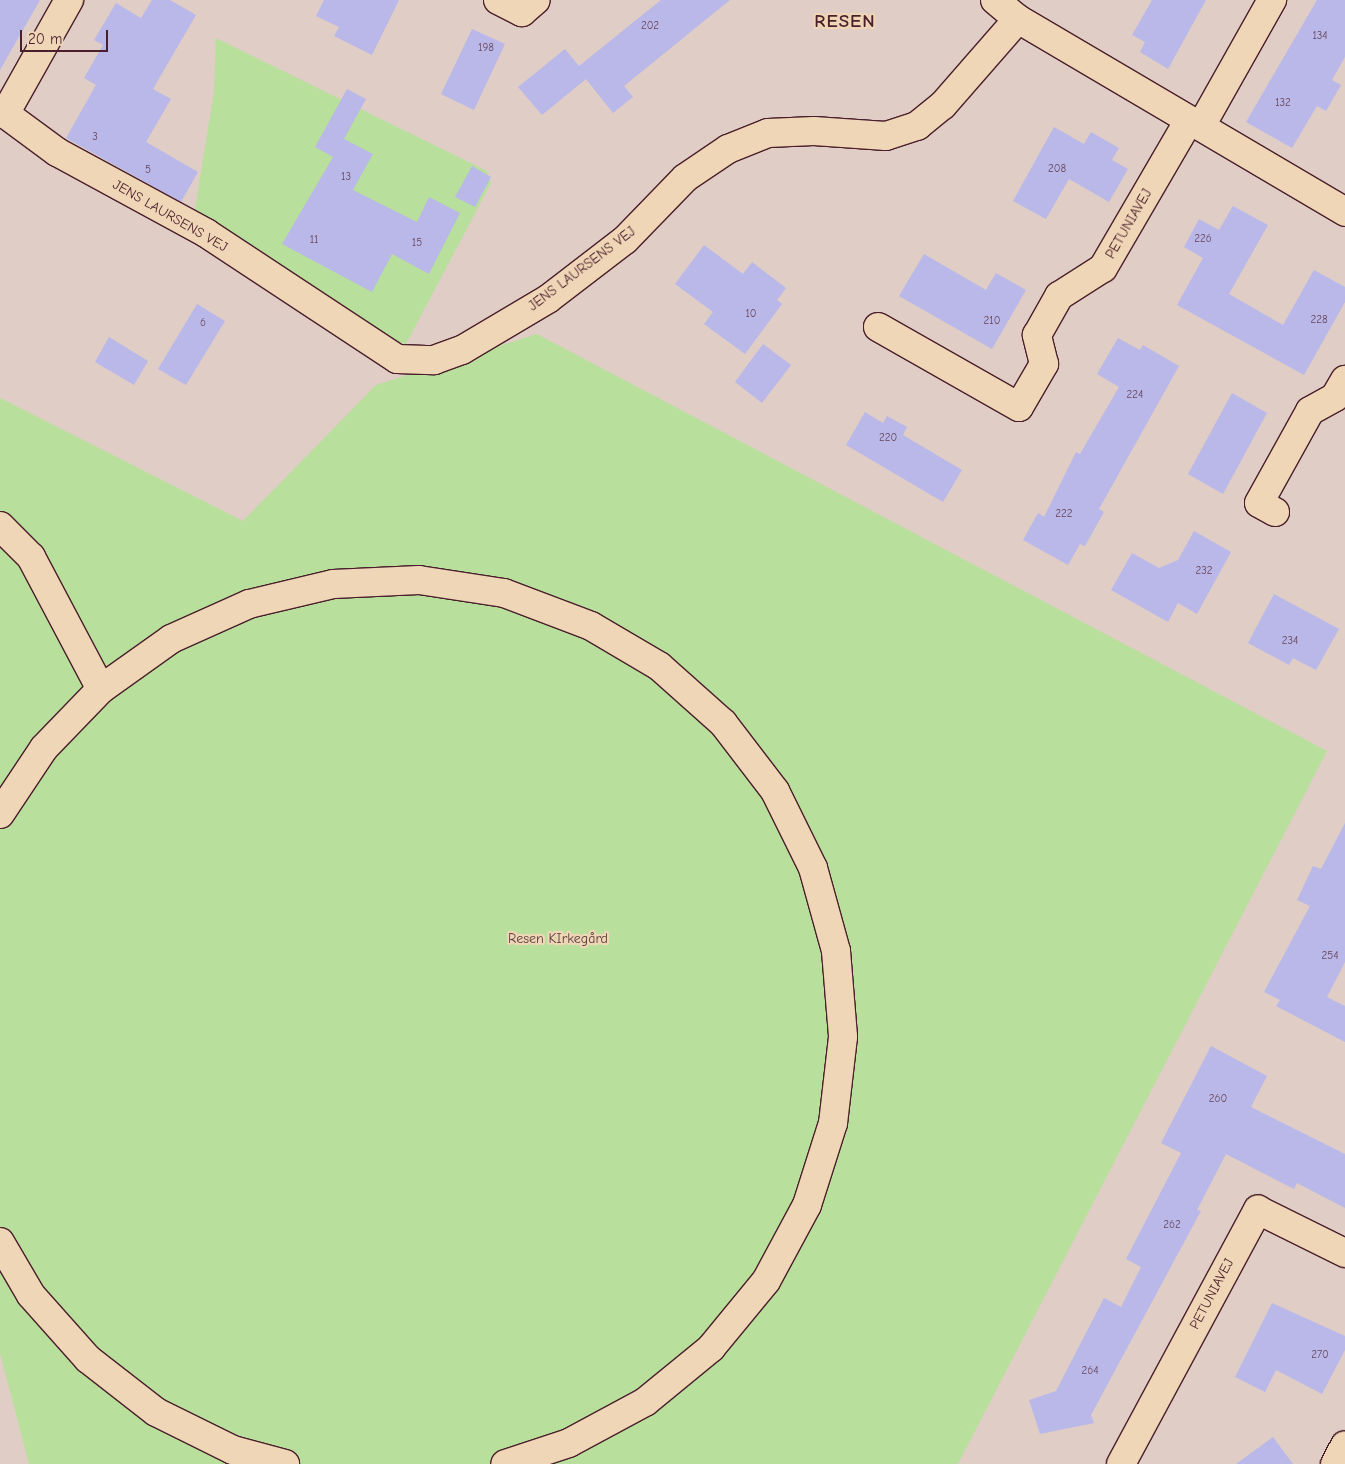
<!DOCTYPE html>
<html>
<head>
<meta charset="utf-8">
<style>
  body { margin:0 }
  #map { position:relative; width:1345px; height:1464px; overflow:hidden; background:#dfcdc6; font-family:"Comic Neue",sans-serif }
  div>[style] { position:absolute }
  .green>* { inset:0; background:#b8df9b }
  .building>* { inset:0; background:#b9b8e9 }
  .roads { filter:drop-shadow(1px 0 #4a1f2b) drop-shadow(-1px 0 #4a1f2b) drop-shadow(0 1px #4a1f2b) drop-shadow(0 -1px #4a1f2b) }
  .minor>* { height:28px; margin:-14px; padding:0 14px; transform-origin:14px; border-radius:14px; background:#efd6b7 }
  span { translate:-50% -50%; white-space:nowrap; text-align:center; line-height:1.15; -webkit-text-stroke:4.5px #efd6b7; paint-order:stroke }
  .number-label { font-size:11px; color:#66455a }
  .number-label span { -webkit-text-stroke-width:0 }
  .street-label { font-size:14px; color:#4a1f2b }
  .park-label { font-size:14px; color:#5a3c3c }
  .district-label { font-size:19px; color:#4a1f2b; font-weight:700; letter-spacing:1px }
  .scale { position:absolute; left:20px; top:30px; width:88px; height:22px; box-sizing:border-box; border:2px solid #4a1f2b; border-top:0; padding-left:6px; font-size:15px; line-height:18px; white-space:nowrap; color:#4a1f2b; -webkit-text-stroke:4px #efd6b7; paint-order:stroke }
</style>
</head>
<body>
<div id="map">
  <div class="green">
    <div style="clip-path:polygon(216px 38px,487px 171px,491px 183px,406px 344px,393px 341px,194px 216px,214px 91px)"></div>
    <div style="clip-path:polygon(537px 334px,1327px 751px,958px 1464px,29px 1464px,0 1353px,0 398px,243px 521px,376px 385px)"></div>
  </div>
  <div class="building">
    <div style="clip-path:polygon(0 0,40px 0,0 70px)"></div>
    <div style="clip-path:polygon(152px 0,170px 0,196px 15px,153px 89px,171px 99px,146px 142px,198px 172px,181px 202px,66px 138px,96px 85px,84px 78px,103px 45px,94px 40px,116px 3px,141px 18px)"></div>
    <div style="clip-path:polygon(324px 0,399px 0,372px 55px,334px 36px,339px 27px,316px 16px)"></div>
    <div style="clip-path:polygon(661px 0,730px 0,624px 86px,633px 97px,613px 113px,586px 79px,542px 115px,518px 87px,565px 49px,579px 66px)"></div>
    <div style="clip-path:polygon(1152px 0,1206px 0,1168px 69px,1140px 52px,1145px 42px,1132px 35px)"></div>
    <div style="clip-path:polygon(1317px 0,1345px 0,1345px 57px,1332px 80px,1341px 85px,1326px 111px,1317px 106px,1292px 148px,1246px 122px)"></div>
    <div style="clip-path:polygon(472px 29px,505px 44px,474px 110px,441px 94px)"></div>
    <div style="clip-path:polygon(347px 89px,366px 99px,344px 139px,373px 154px,353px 190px,417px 222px,429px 197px,460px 213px,429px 274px,392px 254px,372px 292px,282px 244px,333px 157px,315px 147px)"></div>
    <div style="clip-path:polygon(1054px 127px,1084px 144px,1091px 132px,1119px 148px,1112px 160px,1128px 169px,1109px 202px,1069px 179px,1046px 219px,1013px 201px)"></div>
    <div style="clip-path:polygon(472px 166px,491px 177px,475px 207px,455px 197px)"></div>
    <div style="clip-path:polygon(1233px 206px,1268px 225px,1229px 294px,1283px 325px,1314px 270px,1345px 287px,1345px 302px,1304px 375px,1177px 305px,1203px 258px,1184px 247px,1199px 219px,1219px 230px)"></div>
    <div style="clip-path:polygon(704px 245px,743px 274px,752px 262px,786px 288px,777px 300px,782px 304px,745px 354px,704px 324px,713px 312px,675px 284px)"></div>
    <div style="clip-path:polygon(924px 254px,986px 290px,996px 273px,1026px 290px,992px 349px,899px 296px)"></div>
    <div style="clip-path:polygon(197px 304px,225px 321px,186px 385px,158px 369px)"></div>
    <div style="clip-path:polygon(109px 337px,148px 361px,134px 385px,95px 362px)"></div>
    <div style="clip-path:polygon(1118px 338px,1140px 350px,1143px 345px,1179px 366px,1099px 509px,1104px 512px,1085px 546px,1080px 544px,1068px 565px,1023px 540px,1038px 513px,1044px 517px,1076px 452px,1080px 454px,1119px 387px,1097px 374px)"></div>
    <div style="clip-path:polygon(763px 344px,791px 365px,762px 403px,735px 382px)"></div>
    <div style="clip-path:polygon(1232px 393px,1267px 413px,1223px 494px,1188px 474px)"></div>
    <div style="clip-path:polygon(865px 412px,883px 423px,887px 416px,907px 427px,903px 435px,962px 470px,943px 502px,846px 445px)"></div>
    <div style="clip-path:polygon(1194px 531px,1231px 552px,1197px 614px,1178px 603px,1168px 622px,1111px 590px,1132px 553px,1159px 568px,1178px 560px)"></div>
    <div style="clip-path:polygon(1274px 594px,1339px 629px,1316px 670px,1293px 658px,1289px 665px,1248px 643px)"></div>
    <div style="clip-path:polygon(1345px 823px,1345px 962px,1327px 997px,1345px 1006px,1345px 1042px,1276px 1006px,1280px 1000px,1264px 992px,1310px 906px,1297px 900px,1313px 866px,1321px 869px)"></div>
    <div style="clip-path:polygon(1211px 1046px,1267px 1076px,1251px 1107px,1345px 1154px,1345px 1208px,1297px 1183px,1294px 1189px,1226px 1154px,1197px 1210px,1201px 1211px,1091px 1415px,1094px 1423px,1040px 1434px,1029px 1400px,1056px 1391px,1104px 1298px,1121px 1307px,1141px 1267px,1126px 1259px,1181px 1153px,1161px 1143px)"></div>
    <div style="clip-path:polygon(1272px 1303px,1345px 1336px,1345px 1350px,1322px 1394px,1276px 1370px,1265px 1392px,1235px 1377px)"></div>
    <div style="clip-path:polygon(1273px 1437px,1293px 1464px,1236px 1464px)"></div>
  </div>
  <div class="roads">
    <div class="minor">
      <div style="left:498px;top:0;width:27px;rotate:27deg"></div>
      <div style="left:522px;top:12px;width:18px;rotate:-41deg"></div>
      <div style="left:995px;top:0;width:30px;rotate:40deg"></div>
      <div style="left:1018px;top:19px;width:380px;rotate:30.5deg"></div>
      <div style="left:0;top:110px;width:71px;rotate:36.4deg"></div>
      <div style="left:57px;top:152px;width:170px;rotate:28.5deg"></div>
      <div style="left:206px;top:233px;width:229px;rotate:33.4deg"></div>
      <div style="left:397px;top:359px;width:37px;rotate:2deg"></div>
      <div style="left:434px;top:360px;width:30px;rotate:-20deg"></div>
      <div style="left:462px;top:350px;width:100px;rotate:-30.7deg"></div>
      <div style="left:548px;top:299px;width:97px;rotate:-37.5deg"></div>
      <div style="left:625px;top:240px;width:86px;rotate:-45.9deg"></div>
      <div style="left:685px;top:178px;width:52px;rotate:-34deg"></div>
      <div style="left:728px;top:149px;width:43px;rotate:-21.8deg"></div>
      <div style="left:768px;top:133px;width:46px;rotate:-2.5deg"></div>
      <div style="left:814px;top:131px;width:72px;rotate:4deg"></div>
      <div style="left:886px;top:136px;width:33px;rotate:-18deg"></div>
      <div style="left:917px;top:126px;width:33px;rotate:-39deg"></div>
      <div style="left:943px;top:105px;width:114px;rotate:-48.9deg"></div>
      <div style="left:5px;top:114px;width:131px;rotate:-60.7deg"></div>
      <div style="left:1201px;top:126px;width:145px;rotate:-60.6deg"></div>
      <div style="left:878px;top:327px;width:162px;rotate:29.6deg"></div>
      <div style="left:1019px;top:407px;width:50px;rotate:-59.8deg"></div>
      <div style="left:1044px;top:364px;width:30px;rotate:-104deg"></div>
      <div style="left:1037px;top:335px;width:45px;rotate:-60.6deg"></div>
      <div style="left:1059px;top:296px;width:52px;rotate:-32.5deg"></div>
      <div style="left:1103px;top:268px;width:171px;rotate:-59.8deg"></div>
      <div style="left:1275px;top:512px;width:18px;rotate:-151deg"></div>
      <div style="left:1259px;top:503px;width:105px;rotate:-61deg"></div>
      <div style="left:1310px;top:411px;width:29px;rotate:-29deg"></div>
      <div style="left:1335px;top:397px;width:20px;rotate:-60deg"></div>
      <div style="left:0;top:526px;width:44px;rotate:45deg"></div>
      <div style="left:31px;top:557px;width:149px;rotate:62.1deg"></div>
      <div style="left:0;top:814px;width:79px;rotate:-56.3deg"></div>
      <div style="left:44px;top:748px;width:82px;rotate:-46deg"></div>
      <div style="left:101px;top:689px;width:86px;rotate:-35.5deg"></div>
      <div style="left:171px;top:639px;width:85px;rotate:-24.2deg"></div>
      <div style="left:249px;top:604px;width:86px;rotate:-13.4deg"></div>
      <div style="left:333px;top:584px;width:86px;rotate:-2.7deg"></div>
      <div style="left:419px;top:580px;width:86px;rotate:8.7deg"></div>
      <div style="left:504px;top:593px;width:93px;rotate:20.8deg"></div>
      <div style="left:591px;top:626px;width:79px;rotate:30.5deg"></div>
      <div style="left:659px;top:666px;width:86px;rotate:41.7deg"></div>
      <div style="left:723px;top:723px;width:86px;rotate:52.6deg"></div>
      <div style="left:775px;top:791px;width:86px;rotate:63.7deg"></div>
      <div style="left:813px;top:868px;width:86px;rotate:74.5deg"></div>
      <div style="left:836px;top:951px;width:86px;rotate:85.3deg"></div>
      <div style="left:843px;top:1037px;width:87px;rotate:96.6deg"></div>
      <div style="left:833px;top:1123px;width:86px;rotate:107.6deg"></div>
      <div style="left:807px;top:1205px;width:86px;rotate:118.3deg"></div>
      <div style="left:766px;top:1281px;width:87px;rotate:129.4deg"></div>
      <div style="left:711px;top:1348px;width:85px;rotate:140.7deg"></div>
      <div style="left:645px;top:1402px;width:86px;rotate:151.7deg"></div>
      <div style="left:569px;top:1443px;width:67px;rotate:161.8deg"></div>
      <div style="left:0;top:1242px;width:61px;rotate:59.7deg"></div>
      <div style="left:31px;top:1295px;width:86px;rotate:48.3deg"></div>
      <div style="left:88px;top:1359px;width:86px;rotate:37.9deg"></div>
      <div style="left:156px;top:1412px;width:86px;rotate:26.3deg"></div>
      <div style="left:233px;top:1450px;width:54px;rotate:15.1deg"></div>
      <div style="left:1121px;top:1464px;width:289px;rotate:-61.7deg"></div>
      <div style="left:1258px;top:1210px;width:97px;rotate:26.3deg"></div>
      <div style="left:1335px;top:1464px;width:21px;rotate:-62deg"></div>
    </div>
  </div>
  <div class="number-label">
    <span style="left:650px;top:26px">202</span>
    <span style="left:1320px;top:36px">134</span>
    <span style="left:486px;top:48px">198</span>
    <span style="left:1283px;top:103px">132</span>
    <span style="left:95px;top:137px">3</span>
    <span style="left:1057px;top:169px">208</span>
    <span style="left:148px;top:170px">5</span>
    <span style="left:346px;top:177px">13</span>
    <span style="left:1203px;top:239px">226</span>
    <span style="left:314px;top:240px">11</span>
    <span style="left:417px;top:243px">15</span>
    <span style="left:751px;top:314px">10</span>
    <span style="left:1319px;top:320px">228</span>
    <span style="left:992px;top:321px">210</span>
    <span style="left:203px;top:323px">6</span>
    <span style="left:1135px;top:395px">224</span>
    <span style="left:888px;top:438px">220</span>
    <span style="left:1064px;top:514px">222</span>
    <span style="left:1204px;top:571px">232</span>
    <span style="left:1290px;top:641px">234</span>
    <span style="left:1330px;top:956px">254</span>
    <span style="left:1218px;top:1099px">260</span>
    <span style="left:1172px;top:1225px">262</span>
    <span style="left:1320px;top:1355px">270</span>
    <span style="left:1090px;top:1371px">264</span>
  </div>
  <div class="street-label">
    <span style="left:170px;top:216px;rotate:30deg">JENS LAURSENS VEJ</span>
    <span style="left:1129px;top:224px;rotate:-60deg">PETUNIAVEJ</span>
    <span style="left:582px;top:269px;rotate:-37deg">JENS LAURSENS VEJ</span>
    <span style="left:1212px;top:1294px;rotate:-62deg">PETUNIAVEJ</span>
  </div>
  <div class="park-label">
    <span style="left:558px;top:939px">Resen KIrkegård</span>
  </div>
  <div class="district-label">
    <span style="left:845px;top:22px">RESEN</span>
  </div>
  <div class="scale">20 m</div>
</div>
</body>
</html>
